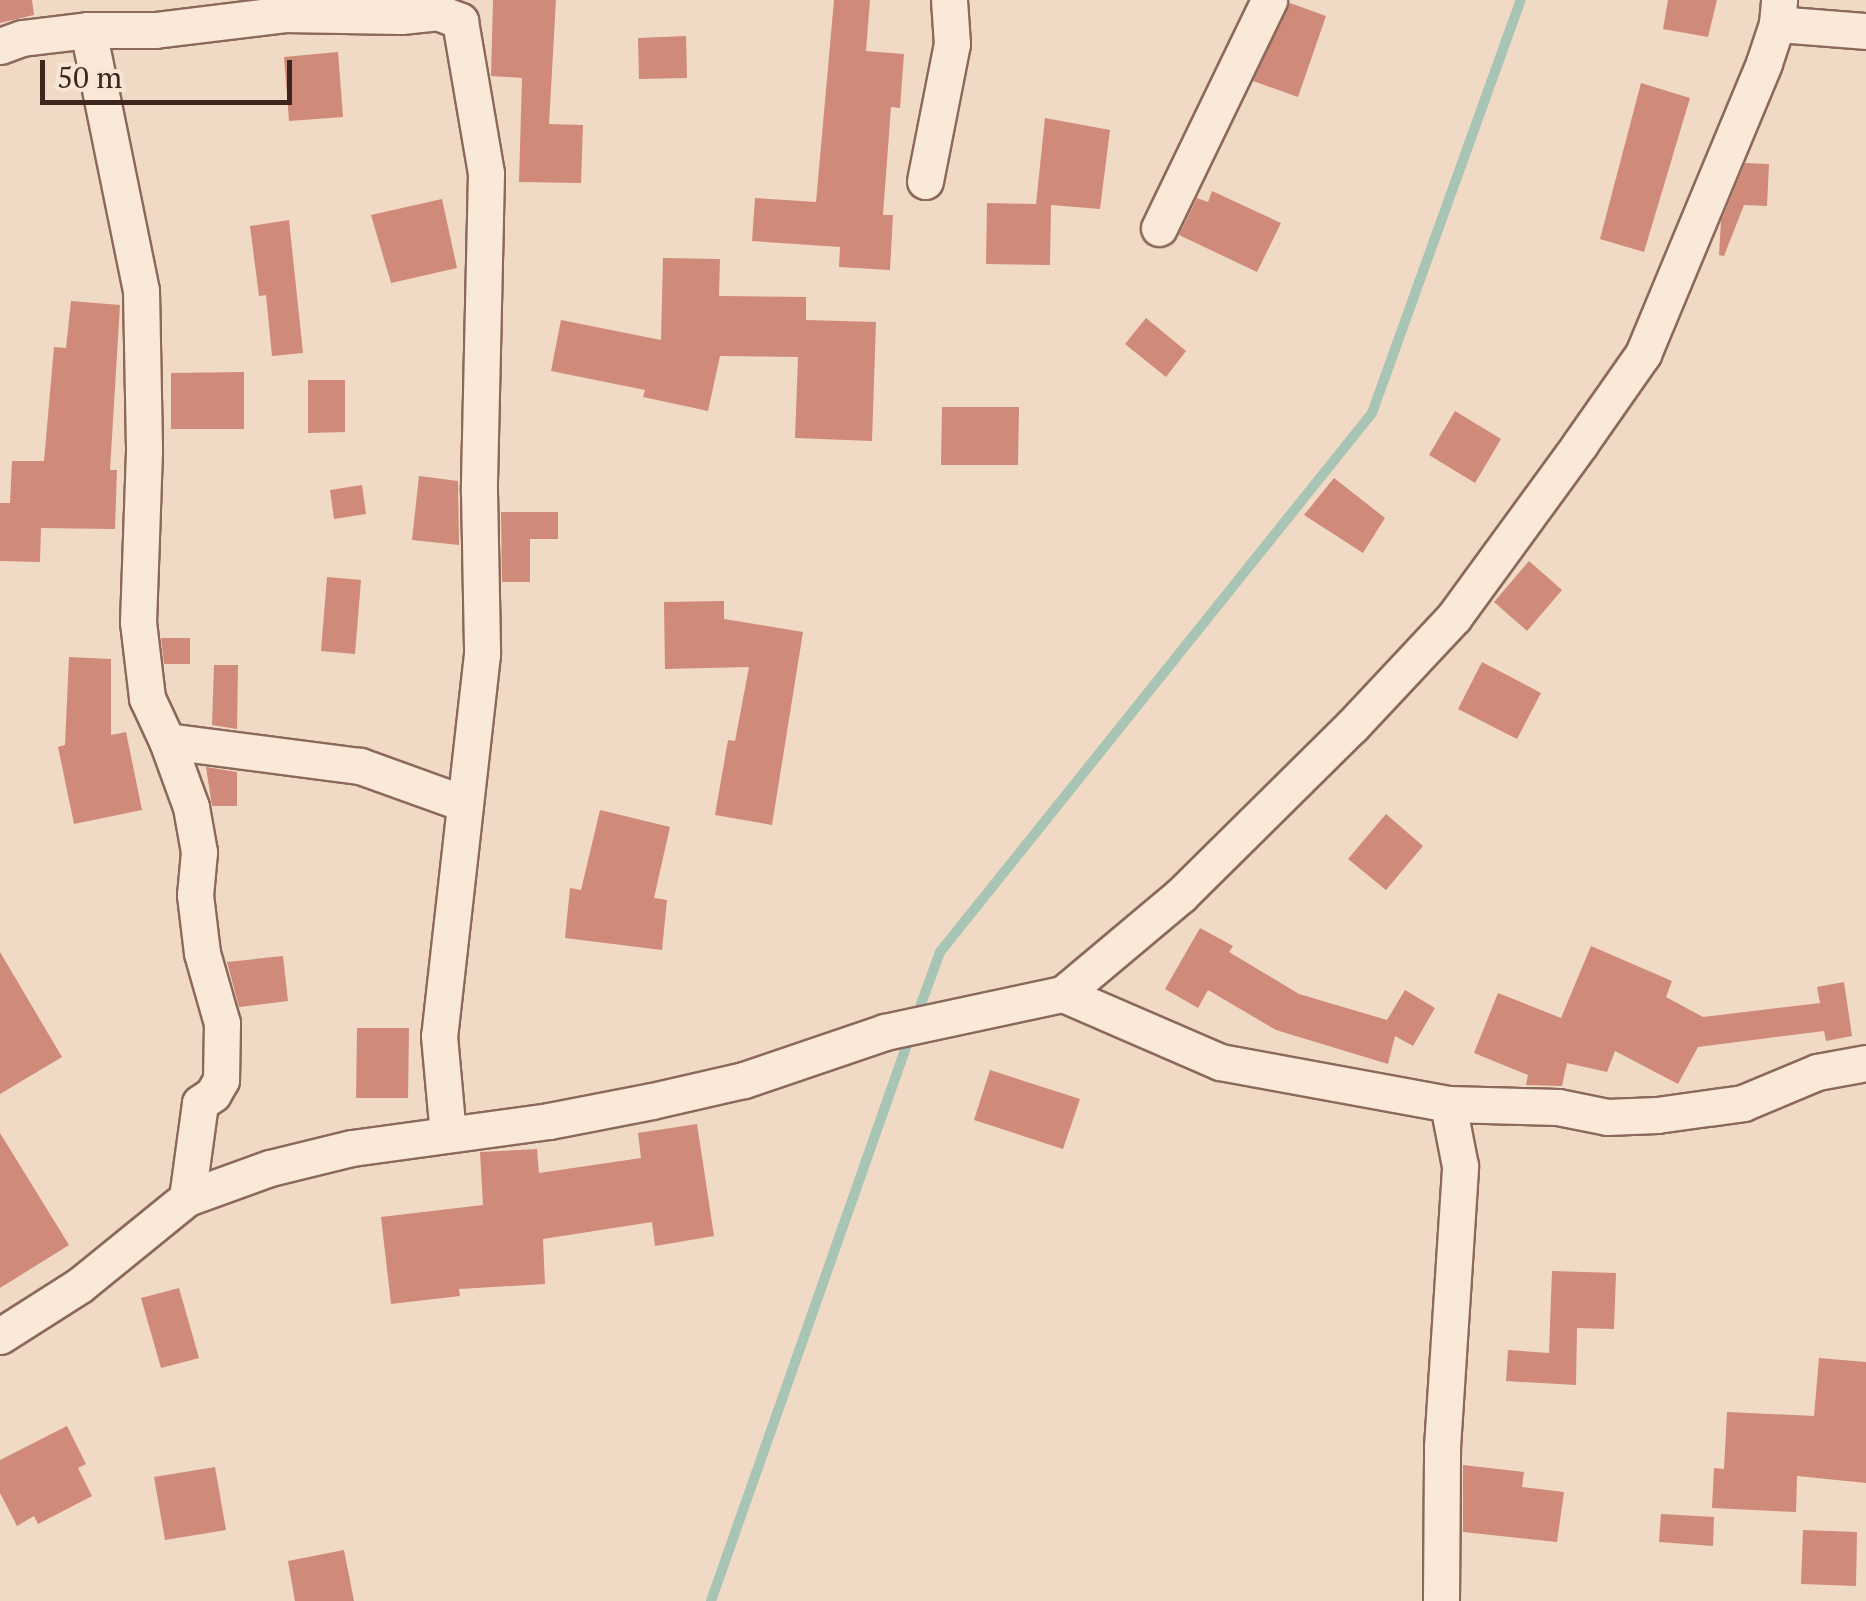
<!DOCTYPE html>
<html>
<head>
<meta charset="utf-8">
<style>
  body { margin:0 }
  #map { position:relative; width:1866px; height:1601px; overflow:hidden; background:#f0dac5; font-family:"PT Serif",serif }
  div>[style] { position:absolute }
  .stream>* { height:10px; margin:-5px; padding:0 5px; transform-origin:5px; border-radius:5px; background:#a7c4b4 }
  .building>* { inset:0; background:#d08a79 }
  .roads { filter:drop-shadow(2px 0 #8c695a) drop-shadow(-2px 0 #8c695a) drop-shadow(0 2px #8c695a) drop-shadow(0 -2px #8c695a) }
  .street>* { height:35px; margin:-17.5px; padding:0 17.5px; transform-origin:17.5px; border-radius:17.5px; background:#fae9d9 }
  span { translate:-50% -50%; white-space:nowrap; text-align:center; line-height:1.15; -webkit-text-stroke:8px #f7e6d5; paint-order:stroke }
  .scale { position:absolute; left:40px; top:60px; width:252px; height:45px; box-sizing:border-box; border:5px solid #3c261e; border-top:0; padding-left:12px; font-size:30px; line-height:35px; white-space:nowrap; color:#3c261e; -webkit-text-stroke:8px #f7e6d5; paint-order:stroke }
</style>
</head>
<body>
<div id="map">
  <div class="stream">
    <div style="left:917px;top:1015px;width:67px;rotate:-69.9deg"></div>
    <div style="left:940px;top:952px;width:691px;rotate:-51.29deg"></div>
    <div style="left:1372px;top:413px;width:439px;rotate:-70.2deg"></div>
    <div style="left:711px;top:1601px;width:599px;rotate:-70.6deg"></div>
  </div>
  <div class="building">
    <div style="clip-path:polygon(0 0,32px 0,34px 15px,0 23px)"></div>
    <div style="clip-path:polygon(493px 0,556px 0,549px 124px,583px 125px,581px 183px,519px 182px,522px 78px,491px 76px)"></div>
    <div style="clip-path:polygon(834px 0,870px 0,866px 51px,904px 54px,900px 108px,891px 107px,883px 215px,893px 215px,890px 270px,839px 267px,840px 247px,752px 241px,755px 198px,816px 202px)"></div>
    <div style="clip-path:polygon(1668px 0,1717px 0,1708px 37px,1663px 29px)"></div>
    <div style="clip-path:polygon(1290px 3px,1326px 16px,1298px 97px,1253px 81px)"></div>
    <div style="clip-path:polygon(686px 36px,687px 78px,639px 79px,638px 38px)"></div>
    <div style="clip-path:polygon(338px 52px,343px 117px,289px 121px,284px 57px)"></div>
    <div style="clip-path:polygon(1641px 83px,1690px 98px,1644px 252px,1600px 239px)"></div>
    <div style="clip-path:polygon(1045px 118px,1110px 130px,1100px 209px,1051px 205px,1050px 265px,986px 264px,987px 203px,1036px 204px)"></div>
    <div style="clip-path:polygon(1745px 163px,1769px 164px,1767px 206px,1744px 205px,1724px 256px,1719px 255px,1721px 221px)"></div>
    <div style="clip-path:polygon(1212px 191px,1281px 223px,1257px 272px,1179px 235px,1197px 198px,1208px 202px)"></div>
    <div style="clip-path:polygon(442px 199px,457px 268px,391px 283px,371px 215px)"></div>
    <div style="clip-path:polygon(289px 220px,303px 353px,272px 356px,266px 295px,259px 296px,250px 226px)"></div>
    <div style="clip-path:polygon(663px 258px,720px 259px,719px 296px,806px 297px,806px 320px,876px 322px,872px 441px,795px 438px,798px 357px,720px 356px,708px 411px,643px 397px,645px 390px,551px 371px,561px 320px,661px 340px)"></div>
    <div style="clip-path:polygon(71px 301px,120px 305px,110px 470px,117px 470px,115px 529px,41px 528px,40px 562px,0 561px,0 503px,10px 503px,12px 461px,44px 461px,54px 347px,66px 348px)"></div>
    <div style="clip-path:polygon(1146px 318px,1186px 351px,1166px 377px,1125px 344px)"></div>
    <div style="clip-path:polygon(244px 372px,244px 429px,171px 429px,171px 373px)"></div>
    <div style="clip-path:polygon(308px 380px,345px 380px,345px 432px,308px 433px)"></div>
    <div style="clip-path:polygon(942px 407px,1019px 407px,1018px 465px,941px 465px)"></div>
    <div style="clip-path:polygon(1455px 411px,1501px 439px,1475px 483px,1429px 455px)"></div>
    <div style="clip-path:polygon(419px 476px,458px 481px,459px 545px,412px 540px)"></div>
    <div style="clip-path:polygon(1334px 478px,1385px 518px,1363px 553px,1304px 515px)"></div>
    <div style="clip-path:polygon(362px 485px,366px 514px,334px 519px,330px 490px)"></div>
    <div style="clip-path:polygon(501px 512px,558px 512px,558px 539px,530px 539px,530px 582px,502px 582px)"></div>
    <div style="clip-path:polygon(1529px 561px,1562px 590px,1527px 631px,1494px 602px)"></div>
    <div style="clip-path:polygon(327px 577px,361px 580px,355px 654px,321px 651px)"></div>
    <div style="clip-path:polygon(724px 601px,724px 619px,803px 632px,772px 825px,715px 815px,728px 740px,735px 741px,749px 667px,665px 669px,664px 602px)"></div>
    <div style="clip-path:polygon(161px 638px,190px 638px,190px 664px,164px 664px)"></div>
    <div style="clip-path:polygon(69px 657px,111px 659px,111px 735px,126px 732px,142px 810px,74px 824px,58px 747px,65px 745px)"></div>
    <div style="clip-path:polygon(1482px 662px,1541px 693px,1517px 739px,1458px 709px)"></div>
    <div style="clip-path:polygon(214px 665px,238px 665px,237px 729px,212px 725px)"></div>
    <div style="clip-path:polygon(206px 767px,237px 772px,237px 806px,212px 806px)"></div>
    <div style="clip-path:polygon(600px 810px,670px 827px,654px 898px,667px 900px,662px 950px,565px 938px,570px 888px,581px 890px)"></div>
    <div style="clip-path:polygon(1386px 814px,1423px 846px,1386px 890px,1348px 859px)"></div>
    <div style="clip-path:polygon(1200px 928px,1233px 946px,1229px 952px,1299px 994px,1387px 1020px,1405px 990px,1435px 1008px,1413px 1046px,1395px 1036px,1388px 1064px,1276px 1030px,1208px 990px,1198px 1008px,1165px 989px)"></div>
    <div style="clip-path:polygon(1591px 946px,1672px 981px,1666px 997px,1703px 1017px,1820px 1003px,1817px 987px,1844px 982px,1852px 1036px,1826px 1041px,1824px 1031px,1698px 1047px,1678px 1084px,1615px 1051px,1607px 1072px,1567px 1063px,1562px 1086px,1526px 1085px,1528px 1075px,1474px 1053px,1498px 993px,1561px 1018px)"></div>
    <div style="clip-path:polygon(0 952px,62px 1057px,0 1094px)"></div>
    <div style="clip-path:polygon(283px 956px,288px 1001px,239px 1007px,227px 962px)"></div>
    <div style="clip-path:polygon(357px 1028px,409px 1028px,408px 1098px,356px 1098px)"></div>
    <div style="clip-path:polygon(990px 1070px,1080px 1099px,1063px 1149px,974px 1120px)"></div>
    <div style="clip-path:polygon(697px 1124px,714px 1236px,655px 1246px,652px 1222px,543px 1239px,545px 1284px,459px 1289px,460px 1296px,391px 1304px,381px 1217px,483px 1205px,480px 1152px,537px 1149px,539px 1173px,641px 1158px,638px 1133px)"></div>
    <div style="clip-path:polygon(0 1133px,69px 1245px,0 1288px)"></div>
    <div style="clip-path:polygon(1552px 1271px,1616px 1273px,1614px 1329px,1577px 1328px,1576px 1385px,1506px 1381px,1508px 1350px,1549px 1353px)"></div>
    <div style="clip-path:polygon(179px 1288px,199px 1358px,161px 1368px,141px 1298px)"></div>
    <div style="clip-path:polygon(1819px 1358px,1866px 1362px,1866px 1483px,1797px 1476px,1796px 1512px,1712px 1508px,1714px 1468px,1724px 1469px,1727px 1412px,1814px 1416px)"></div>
    <div style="clip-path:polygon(67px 1426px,86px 1464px,78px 1468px,92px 1496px,38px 1524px,34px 1516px,17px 1526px,0 1493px,0 1460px)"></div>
    <div style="clip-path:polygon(1463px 1465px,1524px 1472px,1522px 1487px,1564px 1492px,1557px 1542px,1463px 1532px)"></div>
    <div style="clip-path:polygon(215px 1467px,226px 1530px,165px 1540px,154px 1477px)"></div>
    <div style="clip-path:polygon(1661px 1514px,1714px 1517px,1713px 1546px,1659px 1542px)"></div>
    <div style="clip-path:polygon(1803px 1530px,1857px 1532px,1856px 1586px,1801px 1584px)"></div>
    <div style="clip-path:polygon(344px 1550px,354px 1601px,295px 1601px,288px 1561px)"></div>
  </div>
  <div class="roads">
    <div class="street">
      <div style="left:1777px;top:24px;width:89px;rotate:4.5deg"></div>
      <div style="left:88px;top:30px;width:266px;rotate:78.5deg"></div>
      <div style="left:141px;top:291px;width:160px;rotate:88.9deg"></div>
      <div style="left:144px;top:451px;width:171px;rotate:92deg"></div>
      <div style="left:138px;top:622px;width:77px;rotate:83.2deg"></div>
      <div style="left:147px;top:698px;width:47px;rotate:65.1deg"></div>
      <div style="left:167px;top:741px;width:195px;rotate:7.4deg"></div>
      <div style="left:360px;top:766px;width:109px;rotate:19.8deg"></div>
      <div style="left:0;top:46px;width:23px;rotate:-20deg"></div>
      <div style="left:22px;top:38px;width:66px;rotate:-6.9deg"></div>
      <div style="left:88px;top:30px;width:67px"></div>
      <div style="left:155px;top:30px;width:131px;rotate:-7deg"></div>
      <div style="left:285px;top:14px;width:116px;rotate:1deg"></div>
      <div style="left:401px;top:16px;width:36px;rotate:-6deg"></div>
      <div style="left:437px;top:12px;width:25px;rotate:21deg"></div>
      <div style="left:460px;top:21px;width:154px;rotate:80.3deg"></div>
      <div style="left:486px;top:173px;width:318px;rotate:91.3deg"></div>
      <div style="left:479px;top:491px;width:163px;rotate:88.9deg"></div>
      <div style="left:482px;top:654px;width:384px;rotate:96.4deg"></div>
      <div style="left:439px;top:1036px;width:98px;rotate:84.8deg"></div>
      <div style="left:925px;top:181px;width:140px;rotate:-78.9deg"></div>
      <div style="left:952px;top:44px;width:44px;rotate:-93.9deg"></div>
      <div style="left:1159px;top:228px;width:253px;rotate:-64.2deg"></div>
      <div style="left:167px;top:741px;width:70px;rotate:70deg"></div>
      <div style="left:191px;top:807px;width:46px;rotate:79.9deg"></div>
      <div style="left:199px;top:852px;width:43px;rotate:95.3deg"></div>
      <div style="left:195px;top:895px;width:58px;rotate:83.1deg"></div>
      <div style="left:202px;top:953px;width:73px;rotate:74.1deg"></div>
      <div style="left:222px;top:1023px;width:57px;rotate:91deg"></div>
      <div style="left:221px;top:1080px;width:16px;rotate:120deg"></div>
      <div style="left:213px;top:1094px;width:16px;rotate:145deg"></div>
      <div style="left:200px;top:1103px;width:96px;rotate:97.8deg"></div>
      <div style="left:1063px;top:994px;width:171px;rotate:23.4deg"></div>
      <div style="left:1220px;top:1062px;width:232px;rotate:10.4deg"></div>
      <div style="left:1448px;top:1104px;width:110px;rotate:1.6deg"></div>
      <div style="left:1558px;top:1107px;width:50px;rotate:11.5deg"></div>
      <div style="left:1607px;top:1117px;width:50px;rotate:-2.3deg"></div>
      <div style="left:1657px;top:1115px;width:87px;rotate:-7.9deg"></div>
      <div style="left:1743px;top:1103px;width:80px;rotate:-22.7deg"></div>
      <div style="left:1817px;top:1072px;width:50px;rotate:-10.4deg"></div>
      <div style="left:0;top:1336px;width:95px;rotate:-32.5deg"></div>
      <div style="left:80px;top:1285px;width:138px;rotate:-39.1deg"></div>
      <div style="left:187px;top:1198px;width:88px;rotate:-19.9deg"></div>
      <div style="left:270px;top:1168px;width:84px;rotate:-13.7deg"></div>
      <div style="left:352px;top:1148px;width:199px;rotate:-7.8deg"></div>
      <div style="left:549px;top:1121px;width:105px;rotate:-11deg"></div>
      <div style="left:652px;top:1101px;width:94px;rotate:-12.9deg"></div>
      <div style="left:744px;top:1080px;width:149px;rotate:-18.8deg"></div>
      <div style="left:885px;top:1032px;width:182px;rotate:-12.1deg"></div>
      <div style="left:1063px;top:994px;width:154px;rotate:-40deg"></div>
      <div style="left:1181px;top:895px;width:240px;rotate:-44.7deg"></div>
      <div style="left:1352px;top:726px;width:149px;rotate:-46.9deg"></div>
      <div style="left:1454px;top:617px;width:214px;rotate:-53.9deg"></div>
      <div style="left:1580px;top:444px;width:110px;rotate:-55deg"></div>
      <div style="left:1643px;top:354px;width:315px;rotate:-67.4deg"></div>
      <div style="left:1764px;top:63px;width:41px;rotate:-71.6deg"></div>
      <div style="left:1777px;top:24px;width:24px;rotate:-85deg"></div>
      <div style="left:1441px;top:1601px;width:154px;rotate:-89.6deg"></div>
      <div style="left:1442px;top:1447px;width:282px;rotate:-86.3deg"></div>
      <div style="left:1460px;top:1166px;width:63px;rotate:-101deg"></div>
    </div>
  </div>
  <div class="scale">50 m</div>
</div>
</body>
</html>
